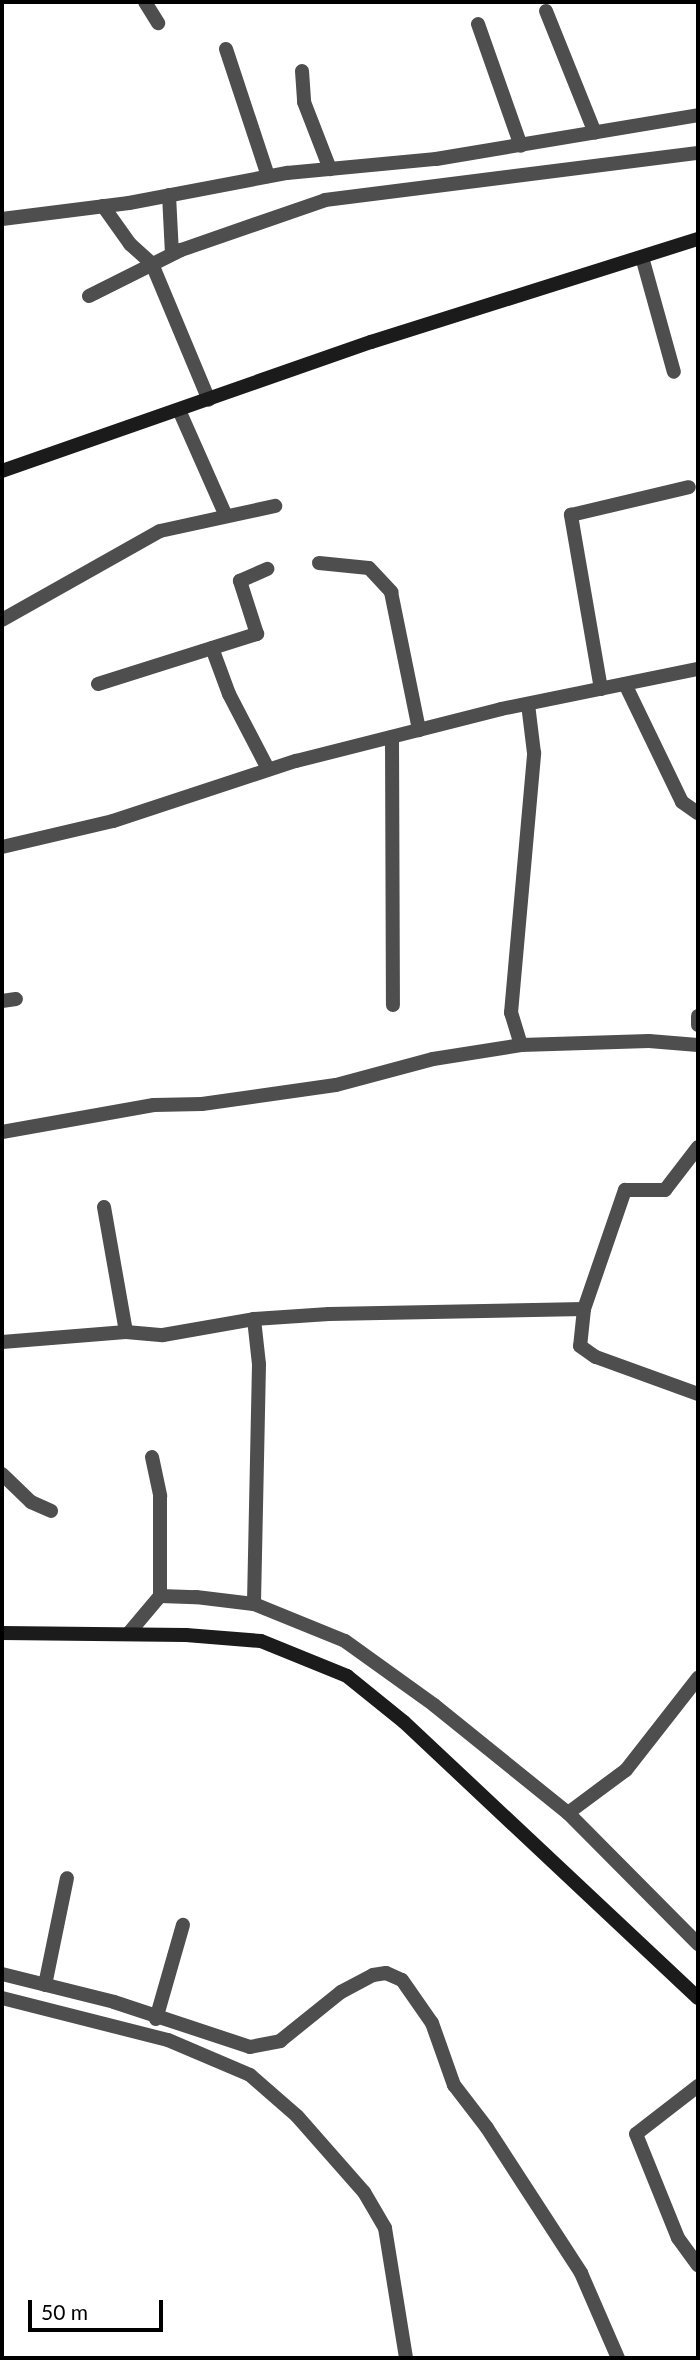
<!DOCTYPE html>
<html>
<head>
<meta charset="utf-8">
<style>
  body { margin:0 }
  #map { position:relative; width:700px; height:2360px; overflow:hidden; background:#fff; font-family:Lato,sans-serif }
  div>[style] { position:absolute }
  .street>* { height:14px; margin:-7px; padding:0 7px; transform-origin:7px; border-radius:7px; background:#4e4e4e }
  .secondary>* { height:14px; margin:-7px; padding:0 7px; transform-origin:7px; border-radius:7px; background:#1b1b1b }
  span { translate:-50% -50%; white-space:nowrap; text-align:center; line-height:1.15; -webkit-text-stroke:5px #fff; paint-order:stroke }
  .frame { position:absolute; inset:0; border:4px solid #000; pointer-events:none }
  .scale { position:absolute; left:28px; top:2300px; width:135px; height:32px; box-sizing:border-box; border:4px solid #000; border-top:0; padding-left:9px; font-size:21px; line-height:24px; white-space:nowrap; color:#000; -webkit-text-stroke:5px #fff; paint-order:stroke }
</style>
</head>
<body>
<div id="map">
  <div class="street">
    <div style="left:145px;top:2px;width:25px;rotate:58deg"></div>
    <div style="left:546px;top:11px;width:131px;rotate:68.1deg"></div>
    <div style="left:478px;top:24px;width:129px;rotate:70.6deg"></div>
    <div style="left:226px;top:49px;width:134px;rotate:71.7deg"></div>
    <div style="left:302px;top:71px;width:31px;rotate:86deg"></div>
    <div style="left:304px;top:102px;width:72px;rotate:68.8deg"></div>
    <div style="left:169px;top:195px;width:59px;rotate:87.1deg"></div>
    <div style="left:103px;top:206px;width:47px;rotate:54.6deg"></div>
    <div style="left:130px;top:244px;width:30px;rotate:42deg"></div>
    <div style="left:152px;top:264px;width:147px;rotate:67.3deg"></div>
    <div style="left:2px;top:219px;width:128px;rotate:-7.2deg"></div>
    <div style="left:129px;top:203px;width:161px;rotate:-10.8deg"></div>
    <div style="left:287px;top:173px;width:150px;rotate:-5.4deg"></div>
    <div style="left:436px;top:159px;width:266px;rotate:-9.5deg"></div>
    <div style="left:642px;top:257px;width:119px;rotate:74.5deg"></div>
    <div style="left:89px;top:296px;width:103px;rotate:-26.6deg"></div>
    <div style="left:181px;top:250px;width:152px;rotate:-19.1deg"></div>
    <div style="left:325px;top:200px;width:376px;rotate:-7.2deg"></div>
    <div style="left:179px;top:410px;width:116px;rotate:66.1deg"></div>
    <div style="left:319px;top:563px;width:50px;rotate:5.7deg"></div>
    <div style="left:369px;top:568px;width:33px;rotate:47deg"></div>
    <div style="left:391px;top:592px;width:141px;rotate:78.5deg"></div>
    <div style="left:2px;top:620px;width:181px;rotate:-29.4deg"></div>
    <div style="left:160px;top:531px;width:118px;rotate:-12.3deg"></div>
    <div style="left:212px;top:648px;width:49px;rotate:69.7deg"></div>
    <div style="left:229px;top:694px;width:85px;rotate:62.5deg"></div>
    <div style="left:98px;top:684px;width:167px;rotate:-17.5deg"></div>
    <div style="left:257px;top:634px;width:56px;rotate:-107.8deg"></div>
    <div style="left:240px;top:581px;width:30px;rotate:-24deg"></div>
    <div style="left:625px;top:684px;width:131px;rotate:64.2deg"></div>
    <div style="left:682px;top:802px;width:19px;rotate:35deg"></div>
    <div style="left:601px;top:689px;width:177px;rotate:-99.8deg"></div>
    <div style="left:571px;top:515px;width:121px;rotate:-13.3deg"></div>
    <div style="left:392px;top:737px;width:268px;rotate:89.8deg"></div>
    <div style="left:2px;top:847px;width:114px;rotate:-13.2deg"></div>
    <div style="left:113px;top:821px;width:193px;rotate:-18.2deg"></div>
    <div style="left:296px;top:761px;width:211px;rotate:-14.2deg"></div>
    <div style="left:501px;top:709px;width:201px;rotate:-11.5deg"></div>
    <div style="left:2px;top:1001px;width:14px;rotate:-8deg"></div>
    <div style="left:698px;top:1016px;width:9px;rotate:90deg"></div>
    <div style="left:521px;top:1045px;width:34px;rotate:-107deg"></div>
    <div style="left:511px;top:1013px;width:261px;rotate:-84.9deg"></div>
    <div style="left:534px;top:753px;width:49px;rotate:-97deg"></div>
    <div style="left:2px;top:1132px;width:154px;rotate:-10.1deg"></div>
    <div style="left:154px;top:1105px;width:48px;rotate:-1.2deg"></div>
    <div style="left:202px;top:1104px;width:135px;rotate:-8.1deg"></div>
    <div style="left:336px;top:1085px;width:100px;rotate:-15deg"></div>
    <div style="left:433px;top:1059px;width:89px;rotate:-9deg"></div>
    <div style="left:521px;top:1045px;width:128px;rotate:-1.8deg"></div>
    <div style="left:649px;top:1041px;width:49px;rotate:4.7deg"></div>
    <div style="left:104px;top:1207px;width:127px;rotate:80deg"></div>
    <div style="left:584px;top:1309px;width:37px;rotate:96deg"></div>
    <div style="left:580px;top:1346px;width:19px;rotate:35deg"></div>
    <div style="left:596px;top:1357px;width:109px;rotate:19.9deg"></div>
    <div style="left:254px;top:1319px;width:45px;rotate:83.7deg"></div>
    <div style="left:259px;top:1364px;width:240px;rotate:91.2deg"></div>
    <div style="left:2px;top:1342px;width:124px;rotate:-4.6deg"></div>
    <div style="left:126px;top:1332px;width:37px;rotate:5deg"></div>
    <div style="left:163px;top:1335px;width:92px;rotate:-10deg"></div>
    <div style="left:254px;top:1319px;width:75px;rotate:-3.8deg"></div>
    <div style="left:329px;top:1314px;width:255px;rotate:-1.1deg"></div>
    <div style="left:584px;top:1309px;width:126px;rotate:-71deg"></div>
    <div style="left:625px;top:1190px;width:40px"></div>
    <div style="left:665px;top:1190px;width:54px;rotate:-52.5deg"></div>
    <div style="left:152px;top:1457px;width:40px;rotate:78deg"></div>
    <div style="left:160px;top:1496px;width:100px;rotate:90deg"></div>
    <div style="left:2px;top:1474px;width:40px;rotate:44deg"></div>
    <div style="left:31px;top:1502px;width:22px;rotate:24deg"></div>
    <div style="left:128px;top:1634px;width:50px;rotate:-49.9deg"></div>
    <div style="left:160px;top:1596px;width:36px;rotate:2deg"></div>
    <div style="left:196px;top:1597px;width:58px;rotate:6.9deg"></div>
    <div style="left:254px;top:1604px;width:98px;rotate:22.1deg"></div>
    <div style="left:345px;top:1641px;width:110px;rotate:35.7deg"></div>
    <div style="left:434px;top:1705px;width:172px;rotate:38.9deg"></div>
    <div style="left:568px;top:1813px;width:185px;rotate:45.2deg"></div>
    <div style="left:568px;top:1813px;width:72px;rotate:-36.6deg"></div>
    <div style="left:626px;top:1770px;width:117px;rotate:-52deg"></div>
    <div style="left:2px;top:1974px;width:115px;rotate:14deg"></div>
    <div style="left:114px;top:2002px;width:143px;rotate:18.3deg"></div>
    <div style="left:250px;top:2047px;width:31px;rotate:-11deg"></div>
    <div style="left:280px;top:2041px;width:78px;rotate:-38.8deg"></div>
    <div style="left:341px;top:1992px;width:36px;rotate:-28deg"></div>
    <div style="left:373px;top:1975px;width:13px;rotate:-9deg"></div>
    <div style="left:386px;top:1973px;width:17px;rotate:24deg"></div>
    <div style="left:402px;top:1980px;width:52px;rotate:55.1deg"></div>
    <div style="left:432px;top:2023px;width:66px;rotate:70.5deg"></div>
    <div style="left:454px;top:2085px;width:54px;rotate:52.5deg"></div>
    <div style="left:487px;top:2128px;width:173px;rotate:57deg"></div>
    <div style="left:581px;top:2273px;width:93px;rotate:66.5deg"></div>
    <div style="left:45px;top:1985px;width:109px;rotate:-78.4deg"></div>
    <div style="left:2px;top:1998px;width:171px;rotate:14.2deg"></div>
    <div style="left:168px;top:2040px;width:89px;rotate:23.1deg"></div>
    <div style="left:250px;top:2075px;width:62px;rotate:41.1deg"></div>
    <div style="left:297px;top:2116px;width:101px;rotate:48.6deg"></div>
    <div style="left:364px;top:2192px;width:42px;rotate:59.7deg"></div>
    <div style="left:385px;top:2228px;width:132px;rotate:80.8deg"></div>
    <div style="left:156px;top:2019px;width:98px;rotate:-74deg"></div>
    <div style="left:698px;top:2086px;width:78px;rotate:142.3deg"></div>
    <div style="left:636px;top:2134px;width:112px;rotate:68deg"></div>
    <div style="left:678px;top:2238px;width:34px;rotate:54deg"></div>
  </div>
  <div class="secondary">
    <div style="left:2px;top:471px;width:391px;rotate:-19.3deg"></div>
    <div style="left:371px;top:342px;width:343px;rotate:-17.5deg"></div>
    <div style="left:2px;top:1633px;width:184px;rotate:0.6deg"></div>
    <div style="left:186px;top:1635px;width:75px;rotate:4.6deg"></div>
    <div style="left:261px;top:1641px;width:93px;rotate:22.1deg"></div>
    <div style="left:347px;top:1676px;width:73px;rotate:38.9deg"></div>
    <div style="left:404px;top:1722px;width:403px;rotate:43.2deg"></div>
  </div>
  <div class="frame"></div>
  <div class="scale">50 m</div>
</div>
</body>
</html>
